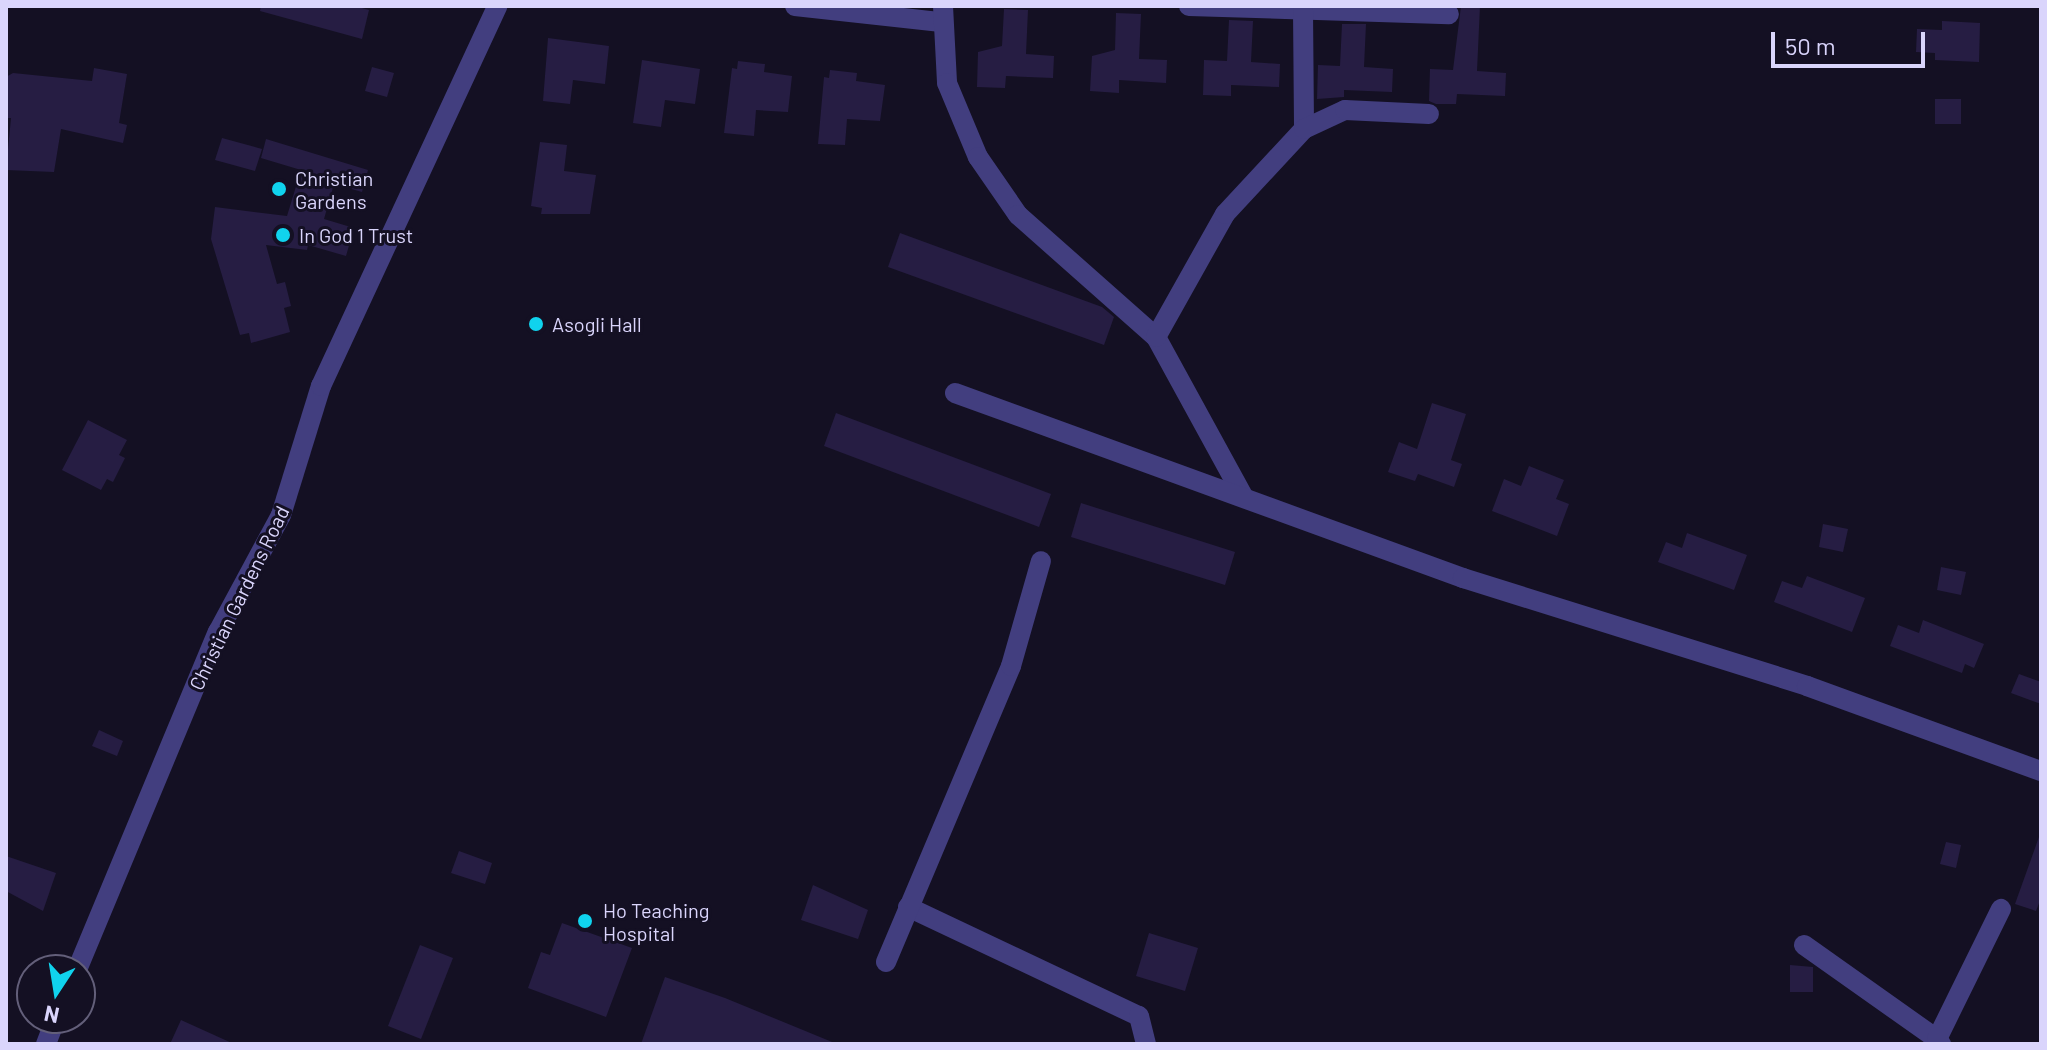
<!DOCTYPE html>
<html>
<head>
<meta charset="utf-8">
<style>
  body { margin:0 }
  #map { position:relative; width:2047px; height:1050px; overflow:hidden; background:#141023; font-family:Barlow,sans-serif }
  div>[style] { position:absolute }
  .building>* { inset:0; background:#261d43 }
  .minor>* { height:20px; margin:-10px; padding:0 10px; transform-origin:10px; border-radius:10px; background:#423e7f }
  .dots>* { width:22px; height:22px; translate:-50% -50%; box-sizing:border-box; border:4px solid #141023; border-radius:50% }
  span { translate:-50% -50%; white-space:nowrap; text-align:center; line-height:1.15; -webkit-text-stroke:6px #141023; paint-order:stroke }
  .poi-label { font-size:20px; color:#dad5fc }
  .left { translate:0 -50%; text-align:left }
  .street-label { font-size:20px; color:#dad5fc }
  .frame { position:absolute; inset:0; border:8px solid #dad5fc; pointer-events:none }
  .north { position:absolute; left:16px; top:954px; width:80px; height:80px; box-sizing:border-box; background:#141023; border:2px solid #635f7a; border-radius:50%; rotate:192deg; font-size:22px; font-weight:700; line-height:32px; text-align:center; color:#dad5fc }
  .north::after { content:''; display:block; margin:auto; width:28px; height:36px; background:#10d3ee; clip-path:polygon(50% 0,100% 100%,50% 72%,0 100%) }
  .scale { position:absolute; left:1771px; top:32px; width:154px; height:36px; box-sizing:border-box; border:4px solid #dad5fc; border-top:0; padding-left:10px; font-size:24px; line-height:28px; white-space:nowrap; color:#dad5fc; -webkit-text-stroke:6px #141023; paint-order:stroke }
</style>
</head>
<body>
<div id="map">
  <div class="building">
    <div style="clip-path:polygon(261px 6px,355px 6px,369px 10px,362px 39px,260px 11px)"></div>
    <div style="clip-path:polygon(1461px 6px,1480px 6px,1477px 71px,1506px 73px,1505px 96px,1457px 94px,1456px 104px,1436px 104px,1429px 101px,1430px 69px,1453px 70px)"></div>
    <div style="clip-path:polygon(1004px 9px,1028px 10px,1026px 54px,1054px 56px,1053px 78px,1006px 76px,1005px 88px,977px 87px,978px 52px,1002px 46px)"></div>
    <div style="clip-path:polygon(1116px 13px,1141px 14px,1139px 59px,1167px 60px,1166px 83px,1119px 80px,1119px 93px,1090px 91px,1092px 56px,1115px 50px)"></div>
    <div style="clip-path:polygon(1229px 20px,1253px 21px,1251px 62px,1280px 64px,1279px 87px,1231px 85px,1231px 96px,1203px 95px,1204px 60px,1227px 61px)"></div>
    <div style="clip-path:polygon(1942px 21px,1980px 23px,1979px 62px,1935px 60px,1935px 53px,1916px 52px,1917px 29px,1942px 30px)"></div>
    <div style="clip-path:polygon(1342px 24px,1366px 24px,1364px 67px,1393px 69px,1392px 92px,1344px 90px,1344px 97px,1317px 99px,1318px 65px,1340px 66px)"></div>
    <div style="clip-path:polygon(548px 38px,609px 46px,605px 84px,573px 80px,570px 104px,543px 101px)"></div>
    <div style="clip-path:polygon(642px 60px,700px 69px,695px 104px,665px 100px,661px 127px,633px 123px)"></div>
    <div style="clip-path:polygon(738px 61px,765px 64px,764px 72px,792px 76px,788px 112px,756px 110px,754px 136px,724px 133px,732px 68px,737px 69px)"></div>
    <div style="clip-path:polygon(372px 67px,394px 73px,387px 97px,365px 91px)"></div>
    <div style="clip-path:polygon(94px 68px,127px 74px,119px 123px,127px 125px,123px 143px,61px 129px,54px 172px,6px 170px,11px 118px,6px 118px,6px 77px,13px 73px,92px 81px)"></div>
    <div style="clip-path:polygon(830px 70px,857px 73px,856px 81px,885px 85px,880px 121px,847px 119px,845px 145px,818px 144px,824px 77px,829px 78px)"></div>
    <div style="clip-path:polygon(1935px 99px,1961px 99px,1961px 124px,1935px 124px)"></div>
    <div style="clip-path:polygon(222px 138px,262px 149px,255px 171px,215px 160px)"></div>
    <div style="clip-path:polygon(266px 139px,368px 170px,362px 192px,334px 184px,324px 219px,354px 228px,346px 256px,308px 245px,307px 250px,266px 245px,277px 284px,285px 282px,291px 306px,284px 308px,290px 332px,251px 343px,249px 333px,240px 335px,211px 239px,215px 207px,287px 216px,301px 170px,261px 158px)"></div>
    <div style="clip-path:polygon(540px 142px,567px 145px,564px 171px,596px 175px,590px 214px,541px 214px,542px 208px,531px 206px)"></div>
    <div style="clip-path:polygon(900px 233px,1102px 307px,1114px 317px,1104px 345px,888px 267px)"></div>
    <div style="clip-path:polygon(1432px 403px,1466px 414px,1451px 460px,1462px 464px,1454px 487px,1418px 474px,1415px 481px,1388px 472px,1399px 442px,1417px 449px)"></div>
    <div style="clip-path:polygon(836px 413px,1051px 494px,1039px 527px,824px 446px)"></div>
    <div style="clip-path:polygon(88px 420px,127px 440px,119px 455px,125px 458px,113px 482px,107px 479px,101px 490px,62px 470px)"></div>
    <div style="clip-path:polygon(1529px 466px,1564px 480px,1556px 499px,1569px 504px,1557px 536px,1492px 511px,1504px 479px,1521px 486px)"></div>
    <div style="clip-path:polygon(1081px 503px,1235px 552px,1225px 585px,1071px 537px)"></div>
    <div style="clip-path:polygon(1823px 524px,1848px 529px,1843px 552px,1819px 547px)"></div>
    <div style="clip-path:polygon(1687px 533px,1747px 555px,1734px 590px,1658px 562px,1666px 542px,1682px 548px)"></div>
    <div style="clip-path:polygon(1941px 567px,1966px 572px,1961px 595px,1937px 590px)"></div>
    <div style="clip-path:polygon(1807px 576px,1865px 598px,1852px 632px,1774px 602px,1782px 581px,1802px 588px)"></div>
    <div style="clip-path:polygon(1923px 620px,1984px 644px,1974px 668px,1965px 664px,1962px 673px,1890px 646px,1898px 625px,1919px 633px)"></div>
    <div style="clip-path:polygon(2019px 674px,2041px 682px,2041px 704px,2011px 693px)"></div>
    <div style="clip-path:polygon(99px 730px,123px 741px,117px 756px,92px 746px)"></div>
    <div style="clip-path:polygon(2039px 837px,2041px 898px,2036px 911px,2015px 904px)"></div>
    <div style="clip-path:polygon(1946px 842px,1961px 845px,1956px 868px,1940px 864px)"></div>
    <div style="clip-path:polygon(459px 851px,492px 863px,485px 884px,451px 873px)"></div>
    <div style="clip-path:polygon(6px 856px,56px 873px,43px 911px,6px 891px)"></div>
    <div style="clip-path:polygon(813px 885px,868px 910px,858px 939px,801px 920px)"></div>
    <div style="clip-path:polygon(562px 923px,632px 948px,606px 1017px,528px 988px,541px 952px,550px 955px)"></div>
    <div style="clip-path:polygon(1149px 933px,1198px 948px,1185px 991px,1136px 976px)"></div>
    <div style="clip-path:polygon(420px 945px,453px 958px,421px 1039px,388px 1026px)"></div>
    <div style="clip-path:polygon(1790px 965px,1813px 967px,1813px 992px,1790px 992px)"></div>
    <div style="clip-path:polygon(665px 977px,725px 998px,837px 1044px,641px 1044px)"></div>
    <div style="clip-path:polygon(181px 1020px,234px 1044px,170px 1044px)"></div>
  </div>
  <div class="minor">
    <div style="left:795px;top:6px;width:147px;rotate:6.3deg"></div>
    <div style="left:943px;top:6px;width:77px;rotate:87deg"></div>
    <div style="left:947px;top:83px;width:80px;rotate:67.3deg"></div>
    <div style="left:978px;top:157px;width:70px;rotate:55.4deg"></div>
    <div style="left:1018px;top:215px;width:184px;rotate:41.5deg"></div>
    <div style="left:1156px;top:337px;width:183px;rotate:61.3deg"></div>
    <div style="left:1189px;top:6px;width:260px;rotate:1.8deg"></div>
    <div style="left:1303px;top:10px;width:119px;rotate:89.5deg"></div>
    <div style="left:1156px;top:337px;width:141px;rotate:-60.7deg"></div>
    <div style="left:1225px;top:214px;width:116px;rotate:-47.1deg"></div>
    <div style="left:1304px;top:129px;width:45px;rotate:-24.9deg"></div>
    <div style="left:1345px;top:110px;width:84px;rotate:2.7deg"></div>
    <div style="left:955px;top:393px;width:541px;rotate:20.01deg"></div>
    <div style="left:1463px;top:578px;width:361px;rotate:17.4deg"></div>
    <div style="left:1807px;top:686px;width:249px;rotate:20deg"></div>
    <div style="left:908px;top:907px;width:255px;rotate:25.3deg"></div>
    <div style="left:1139px;top:1016px;width:29px;rotate:76deg"></div>
    <div style="left:1804px;top:945px;width:163px;rotate:35.3deg"></div>
    <div style="left:886px;top:962px;width:321px;rotate:-67.1deg"></div>
    <div style="left:1011px;top:666px;width:109px;rotate:-74.1deg"></div>
    <div style="left:77px;top:970px;width:366px;rotate:-67.4deg"></div>
    <div style="left:218px;top:632px;width:133px;rotate:-61.7deg"></div>
    <div style="left:281px;top:515px;width:135px;rotate:-72.8deg"></div>
    <div style="left:321px;top:386px;width:419px;rotate:-65.1deg"></div>
    <div style="left:46px;top:1044px;width:28px;rotate:-69deg"></div>
    <div style="left:1941px;top:1044px;width:6px;rotate:-129deg"></div>
    <div style="left:1937px;top:1039px;width:145px;rotate:-63.8deg"></div>
  </div>
  <div class="dots">
    <div style="left:279px;top:189px;background:#10d3ee"></div>
    <div style="left:283px;top:235px;background:#10d3ee"></div>
    <div style="left:536px;top:324px;background:#10d3ee"></div>
    <div style="left:585px;top:921px;background:#10d3ee"></div>
  </div>
  <div class="poi-label">
    <span class="left" style="left:295px;top:190px">Christian<br>Gardens</span>
    <span class="left" style="left:299px;top:235px">In God 1 Trust</span>
    <span class="left" style="left:552px;top:324px">Asogli Hall</span>
    <span class="left" style="left:603px;top:922px">Ho Teaching<br>Hospital</span>
  </div>
  <div class="street-label">
    <span style="left:239px;top:598px;rotate:-64deg">Christian Gardens Road</span>
  </div>
  <div class="frame"></div>
  <div class="north">N</div>
  <div class="scale">50 m</div>
</div>
</body>
</html>
